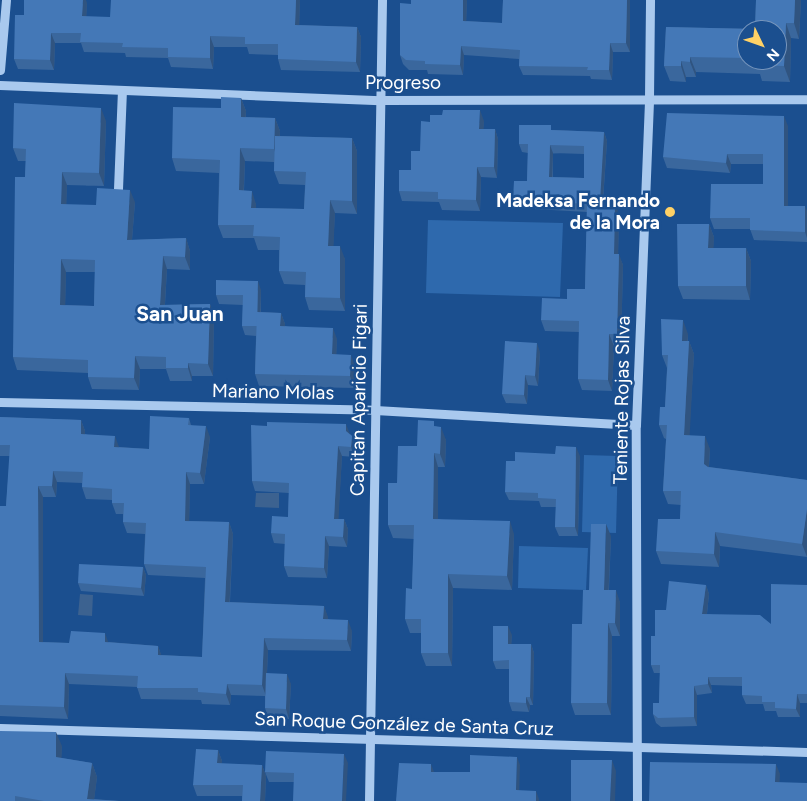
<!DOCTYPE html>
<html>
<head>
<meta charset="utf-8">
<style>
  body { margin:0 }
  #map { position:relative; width:807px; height:801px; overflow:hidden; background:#1b4f8f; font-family:Figtree,sans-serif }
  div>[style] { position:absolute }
  .green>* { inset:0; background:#2e69ad }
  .water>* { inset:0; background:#3c6290 }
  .minor>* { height:9px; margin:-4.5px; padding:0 4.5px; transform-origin:4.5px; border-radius:4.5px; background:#a9c9ee }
  .wall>* { inset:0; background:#3a679d }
  .shaded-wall>* { inset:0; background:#305480 }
  .building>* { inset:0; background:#4478b7 }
  .dots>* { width:14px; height:14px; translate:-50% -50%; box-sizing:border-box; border:2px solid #1b4f8f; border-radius:50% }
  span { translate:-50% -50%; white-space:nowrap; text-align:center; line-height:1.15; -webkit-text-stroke:5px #1b4f8f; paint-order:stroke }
  .street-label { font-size:19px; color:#fff }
  .poi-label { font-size:19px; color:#fff; font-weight:700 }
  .right { translate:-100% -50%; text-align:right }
  .quarter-label { font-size:21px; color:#fff; font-weight:700 }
  .north { position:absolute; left:737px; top:20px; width:50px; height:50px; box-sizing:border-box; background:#1b4f8f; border:1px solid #7695bc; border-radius:50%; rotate:132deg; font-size:14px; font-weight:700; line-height:20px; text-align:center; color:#fff }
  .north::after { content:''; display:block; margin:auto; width:18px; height:22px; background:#ffd166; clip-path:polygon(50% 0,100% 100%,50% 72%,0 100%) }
</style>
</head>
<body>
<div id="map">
  <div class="green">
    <div style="clip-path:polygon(428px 220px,563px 223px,560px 297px,426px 293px)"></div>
    <div style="clip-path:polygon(584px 455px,618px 456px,616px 533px,582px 532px)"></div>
    <div style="clip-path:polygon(519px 546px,588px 548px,586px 590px,518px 588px)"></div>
  </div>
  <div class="water">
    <div style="clip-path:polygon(256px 493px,279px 493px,279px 508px,255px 507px)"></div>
    <div style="clip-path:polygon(80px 594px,93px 595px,92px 616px,78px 615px)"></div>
  </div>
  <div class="minor">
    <div style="left:0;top:70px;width:70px;rotate:-85.1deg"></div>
    <div style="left:0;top:85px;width:380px;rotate:2.3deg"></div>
    <div style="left:380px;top:100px;width:427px;rotate:-0.1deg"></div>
    <div style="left:118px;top:189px;width:99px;rotate:-87.7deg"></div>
    <div style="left:0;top:402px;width:375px;rotate:1.2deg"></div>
    <div style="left:375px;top:410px;width:261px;rotate:3.3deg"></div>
    <div style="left:0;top:728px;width:807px;rotate:1.7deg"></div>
    <div style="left:369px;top:801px;width:801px;rotate:-89.07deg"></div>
    <div style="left:637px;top:801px;width:376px;rotate:-90.2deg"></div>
    <div style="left:636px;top:425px;width:327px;rotate:-87.7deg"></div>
    <div style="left:649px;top:98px;width:98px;rotate:-89.4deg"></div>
  </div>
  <div class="wall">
    <div style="clip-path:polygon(300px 0,299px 25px,357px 27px,361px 37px,360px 72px,281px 70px,278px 59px,278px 55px,249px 54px,247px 47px,214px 47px,213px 69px,171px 67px,168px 58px,126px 57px,125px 53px,84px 52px,81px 43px,55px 43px,54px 70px,18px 69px,14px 59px,24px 15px,87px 3px,86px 17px,110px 17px)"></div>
    <div style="clip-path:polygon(411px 0,467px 0,466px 21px,502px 23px,503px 0,630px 0,630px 52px,613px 52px,612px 80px,591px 79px,590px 76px,523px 75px,519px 66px,519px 59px,464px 55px,463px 75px,428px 74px,427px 70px,409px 70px,403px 64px,400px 55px,411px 4px)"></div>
    <div style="clip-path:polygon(evenodd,756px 0,801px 0,799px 39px,791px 38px,790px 82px,762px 81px,760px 74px,696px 72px,696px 77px,686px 77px,686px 82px,670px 81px,664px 66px,666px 27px,755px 29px,756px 0,747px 30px,777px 30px,777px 60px,747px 60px,747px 30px)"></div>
    <div style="clip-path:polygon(evenodd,241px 98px,246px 111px,246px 117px,275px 118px,280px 131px,280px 136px,352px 138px,357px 151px,357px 214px,335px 213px,333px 246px,345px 259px,345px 311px,309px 310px,305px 297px,305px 285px,284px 284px,279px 271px,279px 250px,258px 250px,254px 238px,223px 238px,218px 225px,219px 173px,176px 171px,172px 158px,221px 108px,241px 98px,245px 161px,274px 162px,274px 171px,279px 184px,305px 185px,304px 209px,256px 208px,256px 204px,244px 191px,245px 161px)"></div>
    <div style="clip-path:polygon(evenodd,106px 121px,104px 186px,67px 185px,66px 205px,96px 205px,135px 202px,132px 240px,186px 238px,190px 251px,190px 270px,167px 269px,165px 305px,210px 304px,214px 316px,213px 376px,192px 376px,192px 381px,170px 381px,166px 369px,140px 369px,139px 390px,92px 389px,88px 377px,88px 373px,17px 370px,13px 357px,26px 161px,18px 161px,13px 148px,106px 121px,66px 272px,95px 272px,94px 306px,65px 305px,66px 272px)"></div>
    <div style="clip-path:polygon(484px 121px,483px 129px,495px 129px,498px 139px,497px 178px,481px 177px,480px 211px,442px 210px,439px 202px,402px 201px,399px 191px,411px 170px,420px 151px)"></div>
    <div style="clip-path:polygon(788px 126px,788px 206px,807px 211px,807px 242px,754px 240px,750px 229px,714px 229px,710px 218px,763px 184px,763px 164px,731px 164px,730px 173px,667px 168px,663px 157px)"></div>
    <div style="clip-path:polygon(evenodd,553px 130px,604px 132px,607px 141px,603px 202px,619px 214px,618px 254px,623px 265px,621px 346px,614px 346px,612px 391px,582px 390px,578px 379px,579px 332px,545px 331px,541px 320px,567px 299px,585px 289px,587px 212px,516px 208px,513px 199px,527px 181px,528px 153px,522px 152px,519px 144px,553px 130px,553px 153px,584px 154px,584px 178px,553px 177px,553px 153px)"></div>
    <div style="clip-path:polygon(709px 224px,714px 237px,713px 248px,746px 248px,751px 261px,750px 300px,683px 299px,678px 286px)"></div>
    <div style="clip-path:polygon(261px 290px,261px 312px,281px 313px,285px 324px,285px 326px,337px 339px,336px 355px,355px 366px,354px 388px,259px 386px,255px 374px,256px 336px,245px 335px,242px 326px,243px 305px,219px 304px,216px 295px)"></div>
    <div style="clip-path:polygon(688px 334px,688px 341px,689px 341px,694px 354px,689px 435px,710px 449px,709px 467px,807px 480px,807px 557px,720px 546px,719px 567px,661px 564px,656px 551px,680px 519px,681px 505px,668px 504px,663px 491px,666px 439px,664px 438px,659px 425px,665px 407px,667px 368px,662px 355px)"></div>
    <div style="clip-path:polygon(540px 352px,538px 386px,528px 385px,527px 404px,506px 403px,502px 394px)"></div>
    <div style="clip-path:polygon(evenodd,0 417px,81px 420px,85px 431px,85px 434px,119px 447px,149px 449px,189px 418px,191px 425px,210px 437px,204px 484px,190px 484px,189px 521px,229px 522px,233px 534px,230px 602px,324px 606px,328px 619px,352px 631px,351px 651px,268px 650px,267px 673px,291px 684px,289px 719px,268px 718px,265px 708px,265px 696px,231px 695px,230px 705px,202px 704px,201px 700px,141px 699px,137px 687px,69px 684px,68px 719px,0 716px,0 506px,6px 506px,10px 456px,0 456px,0 417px,57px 482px,82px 483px,82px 487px,86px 499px,112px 500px,112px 503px,116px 514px,123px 514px,123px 522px,127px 533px,145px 534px,144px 564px,148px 575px,205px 578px,202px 657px,161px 655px,158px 646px,109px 642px,69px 643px,43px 642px,43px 497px,56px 497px,57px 482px)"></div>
    <div style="clip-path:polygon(436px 426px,446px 440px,445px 467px,438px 467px,438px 519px,514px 534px,512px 590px,453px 588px,452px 666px,426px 666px,421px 653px,421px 633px,410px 633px,405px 619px,412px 589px,414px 539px,393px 538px,388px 525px,397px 483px,417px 446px)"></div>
    <div style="clip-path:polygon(350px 434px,352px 436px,355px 446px,354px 457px,342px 456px,338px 519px,344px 519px,348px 529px,347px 547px,329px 546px,327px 578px,288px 577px,284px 566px,285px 544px,274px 543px,271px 533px,288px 517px,289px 493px,255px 491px,252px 481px)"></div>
    <div style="clip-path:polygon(580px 456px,578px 536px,559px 536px,555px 527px,556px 507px,541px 507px,539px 501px,509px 500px,505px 492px,515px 461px)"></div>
    <div style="clip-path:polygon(611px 536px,609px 590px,620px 602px,620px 636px,612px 636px,611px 715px,575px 715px,571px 703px,582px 624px,589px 590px)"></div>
    <div style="clip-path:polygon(143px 567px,146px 575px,144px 596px,81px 591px,78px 583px)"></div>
    <div style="clip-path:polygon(706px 585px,709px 594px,707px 614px,771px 624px,807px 585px,807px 703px,800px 703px,800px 717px,778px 717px,776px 711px,765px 711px,763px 704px,746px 704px,742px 695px,742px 686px,711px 685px,712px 693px,697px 695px,697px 726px,661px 727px,656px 723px,653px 714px,659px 703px,660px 673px,654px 673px,651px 665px,666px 610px)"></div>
    <div style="clip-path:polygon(512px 635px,511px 644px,531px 644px,534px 653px,533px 705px,530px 705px,529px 712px,512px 711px,509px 702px,509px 669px,496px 669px,493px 661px)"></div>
    <div style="clip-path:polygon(62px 746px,61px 758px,92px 763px,97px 777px,94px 799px,119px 801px,0 801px)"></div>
    <div style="clip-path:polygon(218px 750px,222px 761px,221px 764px,262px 765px,266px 776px,265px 801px,242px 801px,242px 796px,197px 796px,193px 785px)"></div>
    <div style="clip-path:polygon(348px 763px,294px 782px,269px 782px,265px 772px)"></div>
  </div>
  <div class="shaded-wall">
    <div style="clip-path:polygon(83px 0,86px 0,87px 3px,86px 27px,82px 16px)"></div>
    <div style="clip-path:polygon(296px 0,300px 0,299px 35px,295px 25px)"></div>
    <div style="clip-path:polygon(463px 0,467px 0,466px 31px,463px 21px)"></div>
    <div style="clip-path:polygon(627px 0,630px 0,630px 52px,626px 43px)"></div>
    <div style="clip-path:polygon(795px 0,801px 0,799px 39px,794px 23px)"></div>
    <div style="clip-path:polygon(786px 23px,791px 38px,790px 82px,784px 66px)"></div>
    <div style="clip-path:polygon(357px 27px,361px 37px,360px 72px,356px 62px)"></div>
    <div style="clip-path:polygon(51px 33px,55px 43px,54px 70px,50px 60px)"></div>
    <div style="clip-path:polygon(210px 36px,214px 47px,213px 69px,210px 58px)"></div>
    <div style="clip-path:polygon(610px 43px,613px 52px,612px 80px,609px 70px)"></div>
    <div style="clip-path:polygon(461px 46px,464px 55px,463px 75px,460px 65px)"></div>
    <div style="clip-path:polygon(690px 57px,696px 72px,696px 77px,690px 62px)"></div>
    <div style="clip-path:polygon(681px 61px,686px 77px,686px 82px,681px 66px)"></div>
    <div style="clip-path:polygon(241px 98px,246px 111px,245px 130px,241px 117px)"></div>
    <div style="clip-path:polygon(101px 108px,106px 121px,104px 186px,99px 173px)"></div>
    <div style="clip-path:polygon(480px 110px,484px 121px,483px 139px,479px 129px)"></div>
    <div style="clip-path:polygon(784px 116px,788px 126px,788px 216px,784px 206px)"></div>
    <div style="clip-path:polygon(275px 118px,280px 131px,279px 162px,274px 149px)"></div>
    <div style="clip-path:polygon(495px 129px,498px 139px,497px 178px,494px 167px)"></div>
    <div style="clip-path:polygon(604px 132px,607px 141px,602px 213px,599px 204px)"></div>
    <div style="clip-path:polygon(352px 138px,357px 151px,357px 214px,352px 201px)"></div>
    <div style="clip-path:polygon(550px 145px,553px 153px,552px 185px,549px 177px)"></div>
    <div style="clip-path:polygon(240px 148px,245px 161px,243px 204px,239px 190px)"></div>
    <div style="clip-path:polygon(727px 154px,731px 164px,730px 173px,726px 163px)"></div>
    <div style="clip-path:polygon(477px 167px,481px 177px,480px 211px,476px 200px)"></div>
    <div style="clip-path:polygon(62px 172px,67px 185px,66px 217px,61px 204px)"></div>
    <div style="clip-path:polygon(130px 190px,135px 202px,131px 252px,127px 240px)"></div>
    <div style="clip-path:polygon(252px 191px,256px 204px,256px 221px,251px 208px)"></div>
    <div style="clip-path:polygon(330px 200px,335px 213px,333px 259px,328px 246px)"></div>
    <div style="clip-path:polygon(615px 203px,619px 214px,618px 265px,614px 254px)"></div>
    <div style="clip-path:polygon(805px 206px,807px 211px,807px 238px,805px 232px)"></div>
    <div style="clip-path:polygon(709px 224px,714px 237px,713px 261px,708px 248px)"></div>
    <div style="clip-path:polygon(186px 238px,190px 251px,190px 270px,185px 257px)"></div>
    <div style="clip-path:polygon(340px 246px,345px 259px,345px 311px,340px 298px)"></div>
    <div style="clip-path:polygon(746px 248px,751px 261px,750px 300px,746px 286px)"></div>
    <div style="clip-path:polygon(619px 254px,623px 265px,621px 346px,617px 334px)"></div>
    <div style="clip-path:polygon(163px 256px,167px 269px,164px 318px,160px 305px)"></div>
    <div style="clip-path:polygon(61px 259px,66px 272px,65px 318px,60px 305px)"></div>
    <div style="clip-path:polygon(258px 281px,261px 290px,260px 336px,257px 326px)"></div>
    <div style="clip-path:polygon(210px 304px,214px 316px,213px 376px,208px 364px)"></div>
    <div style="clip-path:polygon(281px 313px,285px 324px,284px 338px,280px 326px)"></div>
    <div style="clip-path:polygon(683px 320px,688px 334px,687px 354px,682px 341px)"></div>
    <div style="clip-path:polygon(333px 328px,337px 339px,336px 366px,332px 354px)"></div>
    <div style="clip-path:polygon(609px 334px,614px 346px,612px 391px,608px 380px)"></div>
    <div style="clip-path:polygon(689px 341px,694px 354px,689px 448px,684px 435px)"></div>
    <div style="clip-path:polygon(537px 343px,540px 352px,538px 386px,535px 376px)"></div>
    <div style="clip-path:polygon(351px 355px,355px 366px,354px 388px,350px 376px)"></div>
    <div style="clip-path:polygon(135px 356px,140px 369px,139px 390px,134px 378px)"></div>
    <div style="clip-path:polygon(188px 363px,192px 376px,192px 381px,188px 368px)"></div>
    <div style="clip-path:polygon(525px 375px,528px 385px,527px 404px,524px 395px)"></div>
    <div style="clip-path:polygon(81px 420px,85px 431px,85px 445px,81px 434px)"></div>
    <div style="clip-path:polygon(346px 424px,350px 434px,350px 441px,346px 431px)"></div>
    <div style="clip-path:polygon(206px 426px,210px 437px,204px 484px,200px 473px)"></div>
    <div style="clip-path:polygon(441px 427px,446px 440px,445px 467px,440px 454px)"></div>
    <div style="clip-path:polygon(115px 436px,119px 447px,118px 458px,114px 447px)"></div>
    <div style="clip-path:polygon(352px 436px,355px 446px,354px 457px,351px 447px)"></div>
    <div style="clip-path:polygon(705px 436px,710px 449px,708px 477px,704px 464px)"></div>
    <div style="clip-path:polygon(338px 446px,342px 456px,338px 529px,334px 519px)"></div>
    <div style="clip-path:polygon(576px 447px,580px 456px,578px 536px,575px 527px)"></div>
    <div style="clip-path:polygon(434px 453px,438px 467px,438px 532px,433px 519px)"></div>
    <div style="clip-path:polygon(53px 471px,57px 482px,56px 497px,52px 486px)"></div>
    <div style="clip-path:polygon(186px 472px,190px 484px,189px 532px,185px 521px)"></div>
    <div style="clip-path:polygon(38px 486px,43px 497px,43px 653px,39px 642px)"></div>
    <div style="clip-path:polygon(807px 509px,807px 557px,802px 544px)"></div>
    <div style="clip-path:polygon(344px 519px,348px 529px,347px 547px,343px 537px)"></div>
    <div style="clip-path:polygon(510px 521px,514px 534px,512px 590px,507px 576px)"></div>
    <div style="clip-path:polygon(229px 522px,233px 534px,229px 613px,225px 602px)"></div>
    <div style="clip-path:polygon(606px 524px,611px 536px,608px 602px,604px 590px)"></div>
    <div style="clip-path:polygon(715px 532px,720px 546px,719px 567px,714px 554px)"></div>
    <div style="clip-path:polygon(325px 536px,329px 546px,327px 578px,324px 568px)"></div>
    <div style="clip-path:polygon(143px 567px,146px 575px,144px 596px,141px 588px)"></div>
    <div style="clip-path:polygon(448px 574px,453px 588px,452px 666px,448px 653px)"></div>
    <div style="clip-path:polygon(706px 585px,709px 594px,706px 622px,702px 614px)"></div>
    <div style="clip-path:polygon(616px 590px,620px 602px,620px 636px,615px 623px)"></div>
    <div style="clip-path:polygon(324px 606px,328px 617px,327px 630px,323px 619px)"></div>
    <div style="clip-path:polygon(348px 620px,352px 631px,351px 651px,347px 640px)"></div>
    <div style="clip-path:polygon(608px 623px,612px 636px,611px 715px,607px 703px)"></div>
    <div style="clip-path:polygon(508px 626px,512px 635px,511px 652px,508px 644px)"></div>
    <div style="clip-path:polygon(105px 633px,109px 644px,105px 642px)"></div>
    <div style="clip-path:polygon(264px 638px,268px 650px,266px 696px,262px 685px)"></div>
    <div style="clip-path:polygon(531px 644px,534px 653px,533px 705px,530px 697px)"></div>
    <div style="clip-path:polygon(158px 646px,162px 657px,158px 655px)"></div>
    <div style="clip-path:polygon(65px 673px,69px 684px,68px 719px,64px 707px)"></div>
    <div style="clip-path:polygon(287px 674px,291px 684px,289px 719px,286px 709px)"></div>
    <div style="clip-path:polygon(708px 677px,711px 685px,712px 693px,708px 684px)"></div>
    <div style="clip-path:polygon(227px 684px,231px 695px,230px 705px,226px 694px)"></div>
    <div style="clip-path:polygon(694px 686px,697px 695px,697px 726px,694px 717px)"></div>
    <div style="clip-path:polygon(797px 694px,800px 703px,800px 717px,796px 709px)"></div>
    <div style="clip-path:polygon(526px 697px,530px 705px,529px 712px,526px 703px)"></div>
    <div style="clip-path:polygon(56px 732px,62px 746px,61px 771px,56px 757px)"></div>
    <div style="clip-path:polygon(218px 750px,222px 761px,221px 774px,217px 763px)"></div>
    <div style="clip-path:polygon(344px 754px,348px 763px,346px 801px,342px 801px)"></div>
    <div style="clip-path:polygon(517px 757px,520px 765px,519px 799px,516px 790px)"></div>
    <div style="clip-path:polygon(612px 760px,616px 771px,615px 801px,610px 801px)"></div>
    <div style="clip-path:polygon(92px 763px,97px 777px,94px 801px,87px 799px)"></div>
    <div style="clip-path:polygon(431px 764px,434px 772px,431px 772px)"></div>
    <div style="clip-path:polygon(776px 764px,780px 774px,779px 793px,775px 782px)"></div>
    <div style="clip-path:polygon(262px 765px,266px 776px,265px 801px,260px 801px)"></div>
    <div style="clip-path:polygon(536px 791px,539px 799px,539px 801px,536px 801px)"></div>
  </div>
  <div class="building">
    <div style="clip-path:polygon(24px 0,83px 0,82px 16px,110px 17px,111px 0,296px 0,295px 25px,357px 27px,356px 62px,278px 59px,278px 44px,245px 44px,245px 37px,210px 36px,210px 58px,168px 57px,168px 48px,122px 47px,123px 43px,80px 42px,81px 33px,51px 33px,50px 60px,14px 59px,15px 15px,24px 15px)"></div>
    <div style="clip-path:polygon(411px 0,463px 0,463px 21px,502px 23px,503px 0,627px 0,626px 43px,610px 43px,609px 70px,587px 70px,588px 67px,519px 66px,520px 50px,461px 46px,460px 65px,425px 64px,425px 61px,406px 60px,400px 55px,400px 3px,411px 4px)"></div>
    <div style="clip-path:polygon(756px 0,795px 0,794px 23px,786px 23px,784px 66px,757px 65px,757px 60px,777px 60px,777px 30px,747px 30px,747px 58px,690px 57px,690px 62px,681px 61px,681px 66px,664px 66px,666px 27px,755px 29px)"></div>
    <div style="clip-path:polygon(221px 97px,241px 98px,241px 117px,275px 118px,274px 149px,240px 148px,239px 190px,252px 191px,251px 208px,304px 209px,306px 172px,274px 171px,275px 136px,352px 138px,352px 201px,330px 200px,328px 246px,340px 246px,340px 298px,305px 297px,306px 272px,279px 271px,280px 237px,253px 236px,254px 225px,218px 225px,220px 160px,172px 158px,173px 107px,221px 108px)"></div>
    <div style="clip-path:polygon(evenodd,14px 103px,101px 108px,99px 173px,62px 172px,61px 204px,96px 205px,97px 188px,130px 190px,127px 240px,186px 238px,185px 257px,163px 256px,160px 305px,210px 304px,208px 364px,188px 363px,188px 368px,166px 368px,166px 357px,135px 356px,134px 378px,88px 377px,88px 360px,13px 357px,15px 177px,25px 177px,26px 149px,13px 148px,14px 103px,61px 259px,95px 260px,94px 306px,60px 305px,61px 259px)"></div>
    <div style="clip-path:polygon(443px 110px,480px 110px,479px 129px,495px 129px,494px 167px,477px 167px,476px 200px,438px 199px,438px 192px,399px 191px,399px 170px,411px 170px,411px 151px,420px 151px,421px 121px,430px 122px,430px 115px,442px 115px)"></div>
    <div style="clip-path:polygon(667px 113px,784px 116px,784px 206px,805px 206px,805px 232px,750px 230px,750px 218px,710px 218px,711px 184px,763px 184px,763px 154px,727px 154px,726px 163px,663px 157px)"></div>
    <div style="clip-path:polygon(evenodd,519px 125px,551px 125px,551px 130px,604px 132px,600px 202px,587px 202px,587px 204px,513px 199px,514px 181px,527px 181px,528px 144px,519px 144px,519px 125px,550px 145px,584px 146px,584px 178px,549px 177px,550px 145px)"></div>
    <div style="clip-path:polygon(587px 202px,615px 203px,614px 254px,619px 254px,617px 334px,609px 334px,608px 380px,578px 379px,579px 321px,541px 320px,542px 298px,567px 299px,567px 289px,585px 289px)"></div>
    <div style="clip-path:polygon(677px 224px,709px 224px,708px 248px,746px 248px,746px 286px,678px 286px)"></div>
    <div style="clip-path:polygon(216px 280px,258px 281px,257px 326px,242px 326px,243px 295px,216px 295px)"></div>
    <div style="clip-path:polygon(257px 312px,281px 313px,280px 326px,333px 328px,332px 354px,351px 355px,350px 376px,255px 374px)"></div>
    <div style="clip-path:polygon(661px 319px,683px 320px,682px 341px,689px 341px,684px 435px,705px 436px,704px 464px,708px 467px,807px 480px,807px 509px,802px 544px,715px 532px,714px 554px,656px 551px,658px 519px,680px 519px,681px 491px,663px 491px,667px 425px,659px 425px,660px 407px,665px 407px,668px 355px,662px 355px)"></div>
    <div style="clip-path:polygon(505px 341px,537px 343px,535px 376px,525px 375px,524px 395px,502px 394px)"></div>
    <div style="clip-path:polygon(evenodd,150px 416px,189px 418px,188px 425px,206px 426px,200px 473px,186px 472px,185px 521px,229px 522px,225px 602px,324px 606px,323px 619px,348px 620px,347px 640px,264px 638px,262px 685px,227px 684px,226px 694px,198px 692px,198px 688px,137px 688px,138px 676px,65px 673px,64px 707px,0 705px,0 506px,6px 506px,10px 445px,0 445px,0 417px,81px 420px,81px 434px,115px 436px,114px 447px,149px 449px,150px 416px,53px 471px,83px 472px,82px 487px,112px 489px,112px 503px,124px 503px,123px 522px,146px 523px,144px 564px,206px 567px,202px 657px,158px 655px,158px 646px,105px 642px,105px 633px,71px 631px,69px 643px,39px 642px,38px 486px,52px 486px,53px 471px)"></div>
    <div style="clip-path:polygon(418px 420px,434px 421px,434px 426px,441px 427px,440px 454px,434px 453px,433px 519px,510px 521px,507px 576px,448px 574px,448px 653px,421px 653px,421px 619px,405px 619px,406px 588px,412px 589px,414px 525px,388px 525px,388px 483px,397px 483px,398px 446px,417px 446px)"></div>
    <div style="clip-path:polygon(267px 422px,346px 424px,346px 431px,352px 436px,351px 447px,338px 446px,334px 519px,344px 519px,343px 537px,325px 536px,324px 568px,284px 566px,285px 534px,271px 533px,272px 516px,288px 517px,289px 483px,252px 481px,251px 425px,267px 426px)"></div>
    <div style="clip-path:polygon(556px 446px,576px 447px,575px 527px,555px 527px,556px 499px,538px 498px,538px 493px,505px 492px,506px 461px,515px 461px,515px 452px,555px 454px)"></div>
    <div style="clip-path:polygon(591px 524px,606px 524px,604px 590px,616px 590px,615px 623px,608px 623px,607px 703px,571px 703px,572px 624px,582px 624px,583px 590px,589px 590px)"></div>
    <div style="clip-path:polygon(79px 564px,143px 567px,141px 588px,78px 583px)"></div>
    <div style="clip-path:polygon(669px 581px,706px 585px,702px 614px,760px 615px,771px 624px,771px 584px,807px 585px,807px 694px,797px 694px,796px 709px,775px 708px,775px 702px,762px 702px,762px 696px,742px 695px,742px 677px,708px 677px,708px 684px,694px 686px,694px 717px,658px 718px,653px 714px,653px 703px,659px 703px,660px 665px,651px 665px,651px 636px,655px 636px,655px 610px,666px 610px)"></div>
    <div style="clip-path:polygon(493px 626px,508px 626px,508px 644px,531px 644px,530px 697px,526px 697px,526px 703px,509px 702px,509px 660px,493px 661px)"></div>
    <div style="clip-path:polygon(266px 673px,287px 674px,286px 709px,265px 708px)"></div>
    <div style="clip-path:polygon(0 731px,56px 732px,56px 757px,92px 763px,87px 799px,119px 801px,44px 801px,15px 796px,15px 801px,0 801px)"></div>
    <div style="clip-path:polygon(196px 749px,218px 750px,217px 763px,262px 765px,260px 801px,242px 801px,243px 785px,193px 785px)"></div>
    <div style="clip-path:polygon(266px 751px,344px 754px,342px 801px,293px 801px,294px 773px,265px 772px)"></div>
    <div style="clip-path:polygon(470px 755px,517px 757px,516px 790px,536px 791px,536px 801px,396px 801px,399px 763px,431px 764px,431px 772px,470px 772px)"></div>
    <div style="clip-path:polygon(571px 760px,612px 760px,610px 801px,571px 801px)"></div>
    <div style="clip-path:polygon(650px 762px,776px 764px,775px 782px,807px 783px,807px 801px,649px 801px)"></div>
  </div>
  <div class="dots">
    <div style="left:670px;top:212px;background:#ffd166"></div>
  </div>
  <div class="street-label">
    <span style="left:403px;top:83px">Progreso</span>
    <span style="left:273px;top:392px;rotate:1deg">Mariano Molas</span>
    <span style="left:359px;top:400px;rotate:-89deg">Capitan Aparicio Figari</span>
    <span style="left:622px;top:400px;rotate:-89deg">Teniente Rojas Silva</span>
    <span style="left:404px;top:724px;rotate:2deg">San Roque González de Santa Cruz</span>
  </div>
  <div class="poi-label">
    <span class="right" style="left:660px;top:212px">Madeksa Fernando<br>de la Mora</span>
  </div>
  <div class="quarter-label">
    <span style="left:180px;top:314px">San Juan</span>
  </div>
  <div class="north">N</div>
</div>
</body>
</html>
